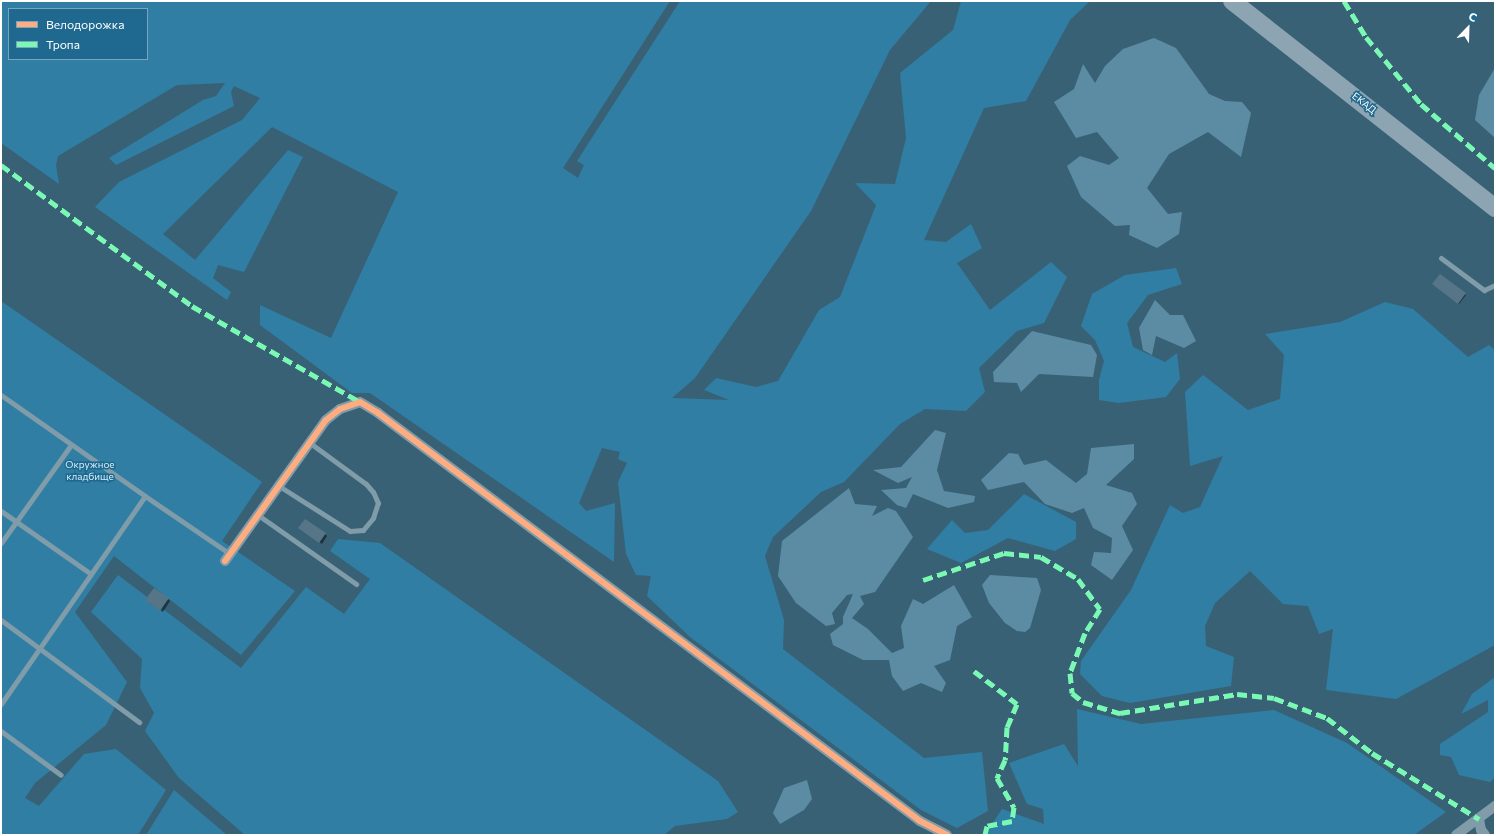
<!DOCTYPE html>
<html>
<head>
<meta charset="utf-8">
<style>
  body { margin:0 }
  #map { position:relative; width:1496px; height:836px; overflow:hidden; background:#396176; font-family:Commissioner,sans-serif }
  div>[style] { position:absolute }
  .green>* { inset:0; background:#307ea4 }
  .water>* { inset:0; background:#5b8ca4 }
  .shadow>* { inset:0; background:#0007 }
  .building>* { inset:0; background:#567687 }
  .lane>* { height:5px; margin:-2.5px; padding:0 2.5px; transform-origin:2.5px; border-radius:2.5px; background:#809ca9 }
  .street>* { height:10px; margin:-5px; padding:0 5px; transform-origin:5px; border-radius:5px; background:#809ca9 }
  .highway>* { height:18px; margin:-9px; padding:0 9px; transform-origin:9px; border-radius:9px; background:#8da5b2 }
  .quiet>* { height:5px; margin-top:-2.5px; transform-origin:0; background:repeating-linear-gradient(90deg,#7af9b4 0 10px,transparent 0 15px) }
  .cycleway>* { height:6px; margin:-3px; padding:0 3px; transform-origin:3px; border-radius:3px; background:#ffac80 }
  span { translate:-50% -50%; white-space:nowrap; text-align:center; line-height:1.15; -webkit-text-stroke:3px #1f6990; paint-order:stroke }
  .street-label { font-size:10px; color:#fff }
  .park-label { font-size:10px; color:#d4edf9 }
  .frame { position:absolute; inset:0; border:2px solid #fff; pointer-events:none }
  .legend { position:absolute; left:8px; top:8px; width:140px; height:52px; box-sizing:border-box; background:#1f6990; border:1px solid #79a5bc; margin:0; padding:5px 7px; list-style:none; font-size:12px; color:#fff }
  .legend li { display:flex; align-items:center; gap:8px; height:20px }
  .legend b { width:20px; border:1px solid #79a5bc }
  .north { position:absolute; left:1448px; top:8px; width:40px; height:40px; -webkit-text-stroke:3px #1f6990; paint-order:stroke; rotate:23deg; font-size:11px; font-weight:700; line-height:16px; text-align:center; color:#fff }
  .north::after { content:''; display:block; margin:auto; width:14px; height:18px; background:#fff; clip-path:polygon(50% 0,100% 100%,50% 72%,0 100%) }
</style>
</head>
<body>
<div id="map">
  <div class="green">
    <div style="clip-path:polygon(evenodd,1px 1px,670px 1px,563px 168px,578px 178px,584px 165px,577px 161px,680px 1px,931px 1px,890px 50px,811px 211px,695px 378px,672px 398px,729px 400px,704px 390px,716px 378px,756px 387px,778px 381px,819px 310px,840px 297px,876px 205px,855px 183px,895px 184px,906px 138px,900px 73px,953px 30px,961px 1px,1090px 1px,1070px 20px,1026px 101px,984px 108px,924px 240px,946px 242px,971px 224px,982px 248px,957px 263px,990px 310px,1051px 262px,1067px 277px,1044px 323px,1017px 331px,979px 368px,985px 392px,966px 411px,925px 409px,900px 424px,844px 482px,821px 492px,773px 537px,765px 556px,784px 620px,783px 649px,924px 758px,982px 752px,988px 811px,957px 828px,921px 810px,690px 637px,647px 596px,651px 576px,636px 575px,626px 554px,618px 482px,627px 463px,618px 459px,620px 452px,602px 448px,579px 503px,586px 511px,615px 503px,614px 562px,370px 393px,352px 393px,260px 325px,260px 305px,331px 338px,398px 192px,272px 127px,163px 234px,195px 260px,288px 150px,303px 157px,244px 272px,218px 265px,213px 278px,231px 292px,227px 300px,95px 207px,119px 182px,242px 120px,260px 98px,234px 86px,231px 92px,234px 106px,116px 165px,109px 158px,203px 100px,216px 96px,225px 83px,177px 85px,58px 156px,56px 165px,59px 184px,1px 143px,1px 1px,9px 9px,147px 9px,147px 59px,9px 59px,9px 9px)"></div>
    <div style="clip-path:polygon(1176px 268px,1182px 284px,1148px 295px,1127px 323px,1133px 347px,1165px 362px,1177px 353px,1180px 379px,1166px 397px,1119px 403px,1099px 400px,1099px 380px,1104px 361px,1095px 340px,1081px 326px,1092px 294px,1125px 275px)"></div>
    <div style="clip-path:polygon(1px 301px,262px 482px,222px 541px,295px 591px,241px 655px,114px 556px,75px 612px,127px 682px,106px 725px,35px 783px,25px 798px,39px 806px,84px 754px,116px 749px,166px 790px,138px 835px,1px 835px)"></div>
    <div style="clip-path:polygon(1385px 302px,1413px 309px,1468px 357px,1489px 345px,1495px 350px,1495px 645px,1396px 699px,1326px 690px,1333px 629px,1319px 634px,1308px 606px,1283px 604px,1250px 571px,1215px 603px,1205px 626px,1206px 646px,1234px 657px,1231px 686px,1130px 703px,1102px 696px,1080px 674px,1081px 661px,1131px 590px,1170px 505px,1183px 513px,1200px 507px,1223px 456px,1190px 466px,1185px 392px,1203px 375px,1248px 410px,1280px 399px,1284px 355px,1265px 334px,1340px 322px)"></div>
    <div style="clip-path:polygon(1024px 494px,1076px 522px,1076px 539px,1055px 551px,1008px 538px,961px 563px,927px 549px,952px 520px,965px 533px,988px 530px)"></div>
    <div style="clip-path:polygon(338px 539px,380px 543px,718px 781px,738px 812px,727px 819px,675px 826px,664px 835px,245px 835px,179px 778px,145px 731px,154px 713px,140px 688px,142px 659px,91px 612px,118px 575px,241px 668px,306px 587px,344px 614px,370px 579px,330px 551px)"></div>
    <div style="clip-path:polygon(1495px 677px,1495px 777px,1490px 782px,1459px 775px,1451px 757px,1440px 755px,1440px 744px,1488px 712px,1488px 700px,1461px 714px,1472px 694px)"></div>
    <div style="clip-path:polygon(1077px 709px,1141px 724px,1274px 710px,1347px 743px,1446px 812px,1414px 835px,985px 835px,1002px 809px,1044px 824px,1043px 809px,1027px 804px,1009px 763px,1064px 744px,1078px 766px)"></div>
    <div style="clip-path:polygon(174px 790px,227px 835px,146px 835px)"></div>
  </div>
  <div class="water">
    <div style="clip-path:polygon(1154px 38px,1176px 48px,1209px 94px,1225px 101px,1242px 102px,1251px 113px,1241px 157px,1208px 132px,1169px 154px,1147px 188px,1168px 214px,1182px 212px,1179px 234px,1157px 248px,1129px 235px,1130px 225px,1115px 226px,1081px 197px,1067px 166px,1080px 156px,1109px 165px,1119px 158px,1097px 132px,1076px 138px,1054px 102px,1074px 89px,1083px 64px,1095px 83px,1105px 66px,1123px 49px)"></div>
    <div style="clip-path:polygon(1495px 68px,1495px 138px,1475px 120px,1479px 95px)"></div>
    <div style="clip-path:polygon(1155px 300px,1170px 315px,1183px 315px,1196px 341px,1184px 348px,1156px 336px,1152px 355px,1143px 350px,1139px 328px)"></div>
    <div style="clip-path:polygon(1032px 331px,1091px 345px,1097px 355px,1093px 377px,1039px 374px,1021px 392px,1017px 383px,994px 382px,993px 372px)"></div>
    <div style="clip-path:polygon(935px 430px,946px 433px,937px 470px,944px 491px,975px 496px,974px 502px,948px 508px,913px 494px,906px 508px,897px 505px,881px 490px,906px 488px,912px 477px,898px 483px,873px 470px,901px 467px)"></div>
    <div style="clip-path:polygon(1134px 444px,1134px 459px,1106px 485px,1132px 493px,1137px 504px,1122px 526px,1133px 550px,1112px 580px,1091px 565px,1094px 552px,1111px 553px,1112px 538px,1093px 528px,1084px 508px,1072px 513px,1045px 504px,1024px 482px,988px 490px,981px 480px,1009px 453px,1018px 454px,1024px 465px,1046px 460px,1076px 483px,1087px 474px,1091px 448px)"></div>
    <div style="clip-path:polygon(849px 488px,855px 504px,877px 506px,872px 516px,888px 508px,896px 511px,913px 537px,875px 592px,860px 596px,864px 604px,852px 618px,868px 629px,892px 653px,904px 648px,901px 626px,913px 599px,923px 604px,954px 585px,972px 617px,957px 626px,950px 660px,934px 666px,946px 683px,942px 692px,921px 683px,903px 691px,892px 676px,889px 660px,863px 660px,833px 645px,830px 634px,843px 624px,843px 617px,853px 594px,847px 595px,832px 613px,835px 624px,826px 626px,796px 603px,778px 576px,782px 541px)"></div>
    <div style="clip-path:polygon(990px 575px,1037px 578px,1041px 590px,1030px 628px,1025px 632px,1017px 631px,1005px 623px,989px 603px,982px 585px)"></div>
    <div style="clip-path:polygon(807px 780px,812px 799px,804px 810px,780px 824px,773px 813px,784px 788px)"></div>
  </div>
  <div class="shadow">
    <div style="clip-path:polygon(1440px 275px,1466px 295px,1459px 304px,1434px 284px)"></div>
    <div style="clip-path:polygon(299px 528px,325px 534px,327px 536px,322px 544px)"></div>
    <div style="clip-path:polygon(168px 599px,170px 601px,163px 612px,149px 603px)"></div>
  </div>
  <div class="building">
    <div style="clip-path:polygon(1440px 274px,1466px 293px,1458px 304px,1432px 284px)"></div>
    <div style="clip-path:polygon(305px 519px,326px 533px,319px 543px,298px 528px)"></div>
    <div style="clip-path:polygon(154px 588px,169px 598px,160px 611px,145px 600px)"></div>
  </div>
  <div class="lane">
    <div style="left:1441px;top:258px;width:54px;rotate:36.7deg"></div>
    <div style="left:1484px;top:290px;width:12px;rotate:-24deg"></div>
    <div style="left:1px;top:395px;width:176px;rotate:35deg"></div>
    <div style="left:145px;top:496px;width:95px;rotate:124.7deg"></div>
    <div style="left:91px;top:574px;width:110px;rotate:-145deg"></div>
    <div style="left:279px;top:486px;width:84px;rotate:32.4deg"></div>
    <div style="left:350px;top:531px;width:13px;rotate:-4deg"></div>
    <div style="left:363px;top:530px;width:16px;rotate:-50deg"></div>
    <div style="left:373px;top:518px;width:16px;rotate:-72deg"></div>
    <div style="left:378px;top:503px;width:12px;rotate:-114deg"></div>
    <div style="left:373px;top:492px;width:11px;rotate:-131deg"></div>
    <div style="left:366px;top:484px;width:69px;rotate:-143.8deg"></div>
    <div style="left:145px;top:496px;width:103px;rotate:34.3deg"></div>
    <div style="left:258px;top:515px;width:120px;rotate:35.1deg"></div>
    <div style="left:1px;top:543px;width:120px;rotate:-54.5deg"></div>
    <div style="left:1px;top:620px;width:172px;rotate:36.5deg"></div>
    <div style="left:1px;top:704px;width:158px;rotate:-55.3deg"></div>
    <div style="left:1px;top:731px;width:74px;rotate:36.3deg"></div>
  </div>
  <div class="street">
    <div style="left:225px;top:561px;width:173px;rotate:-54.4deg"></div>
    <div style="left:326px;top:420px;width:18px;rotate:-38deg"></div>
    <div style="left:340px;top:409px;width:21px;rotate:-19deg"></div>
    <div style="left:360px;top:402px;width:21px;rotate:31deg"></div>
    <div style="left:378px;top:413px;width:678px;rotate:36.97deg"></div>
    <div style="left:920px;top:821px;width:30px;rotate:27deg"></div>
    <div style="left:1479px;top:819px;width:11px;rotate:80deg"></div>
    <div style="left:1481px;top:830px;width:6px;rotate:51deg"></div>
    <div style="left:1456px;top:835px;width:49px;rotate:-36.6deg"></div>
  </div>
  <div class="highway">
    <div style="left:1232px;top:1px;width:335px;rotate:38.2deg"></div>
  </div>
  <div class="quiet">
    <div style="left:1344px;top:1px;width:42px;rotate:58.6deg"></div>
    <div style="left:1366px;top:37px;width:87px;rotate:50.6deg"></div>
    <div style="left:1421px;top:104px;width:98px;rotate:40.9deg"></div>
    <div style="left:1px;top:165px;width:237px;rotate:36.4deg"></div>
    <div style="left:192px;top:306px;width:193px;rotate:29.7deg"></div>
    <div style="left:923px;top:580px;width:85px;rotate:-18.4deg"></div>
    <div style="left:1004px;top:553px;width:37px;rotate:6deg"></div>
    <div style="left:1041px;top:557px;width:43px;rotate:30.7deg"></div>
    <div style="left:1078px;top:579px;width:37px;rotate:54deg"></div>
    <div style="left:1100px;top:609px;width:28px;rotate:122deg"></div>
    <div style="left:1085px;top:633px;width:43px;rotate:110.6deg"></div>
    <div style="left:1070px;top:673px;width:20px;rotate:84deg"></div>
    <div style="left:1072px;top:693px;width:14px;rotate:39deg"></div>
    <div style="left:1083px;top:702px;width:39px;rotate:17deg"></div>
    <div style="left:1120px;top:713px;width:119px;rotate:-9.2deg"></div>
    <div style="left:1237px;top:694px;width:37px;rotate:6deg"></div>
    <div style="left:1274px;top:698px;width:57px;rotate:20.7deg"></div>
    <div style="left:1327px;top:718px;width:57px;rotate:37.9deg"></div>
    <div style="left:1372px;top:753px;width:126px;rotate:31.7deg"></div>
    <div style="left:974px;top:671px;width:54px;rotate:37.5deg"></div>
    <div style="left:1017px;top:704px;width:25px;rotate:113deg"></div>
    <div style="left:1007px;top:727px;width:33px;rotate:93deg"></div>
    <div style="left:1005px;top:760px;width:20px;rotate:114deg"></div>
    <div style="left:997px;top:778px;width:34px;rotate:60deg"></div>
    <div style="left:1014px;top:807px;width:14px;rotate:98deg"></div>
    <div style="left:1012px;top:821px;width:25px;rotate:169deg"></div>
    <div style="left:987px;top:826px;width:9px;rotate:103deg"></div>
  </div>
  <div class="cycleway">
    <div style="left:225px;top:561px;width:173px;rotate:-54.4deg"></div>
    <div style="left:326px;top:420px;width:18px;rotate:-38deg"></div>
    <div style="left:340px;top:409px;width:21px;rotate:-19deg"></div>
    <div style="left:360px;top:402px;width:21px;rotate:31deg"></div>
    <div style="left:378px;top:413px;width:678px;rotate:36.97deg"></div>
    <div style="left:920px;top:821px;width:30px;rotate:27deg"></div>
  </div>
  <div class="street-label">
    <span style="left:1364px;top:103px;rotate:38deg">ЕКАД</span>
  </div>
  <div class="park-label">
    <span style="left:90px;top:470px">Окружное<br>кладбище</span>
  </div>
  <div class="frame"></div>
  <ul class="legend">
  <li><b style="height:5px;background:#ffac80"></b>Велодорожка</li>
  <li><b style="height:5px;background:#7af9b4"></b>Тропа</li>
  </ul>
  <div class="north">С</div>
</div>
</body>
</html>
